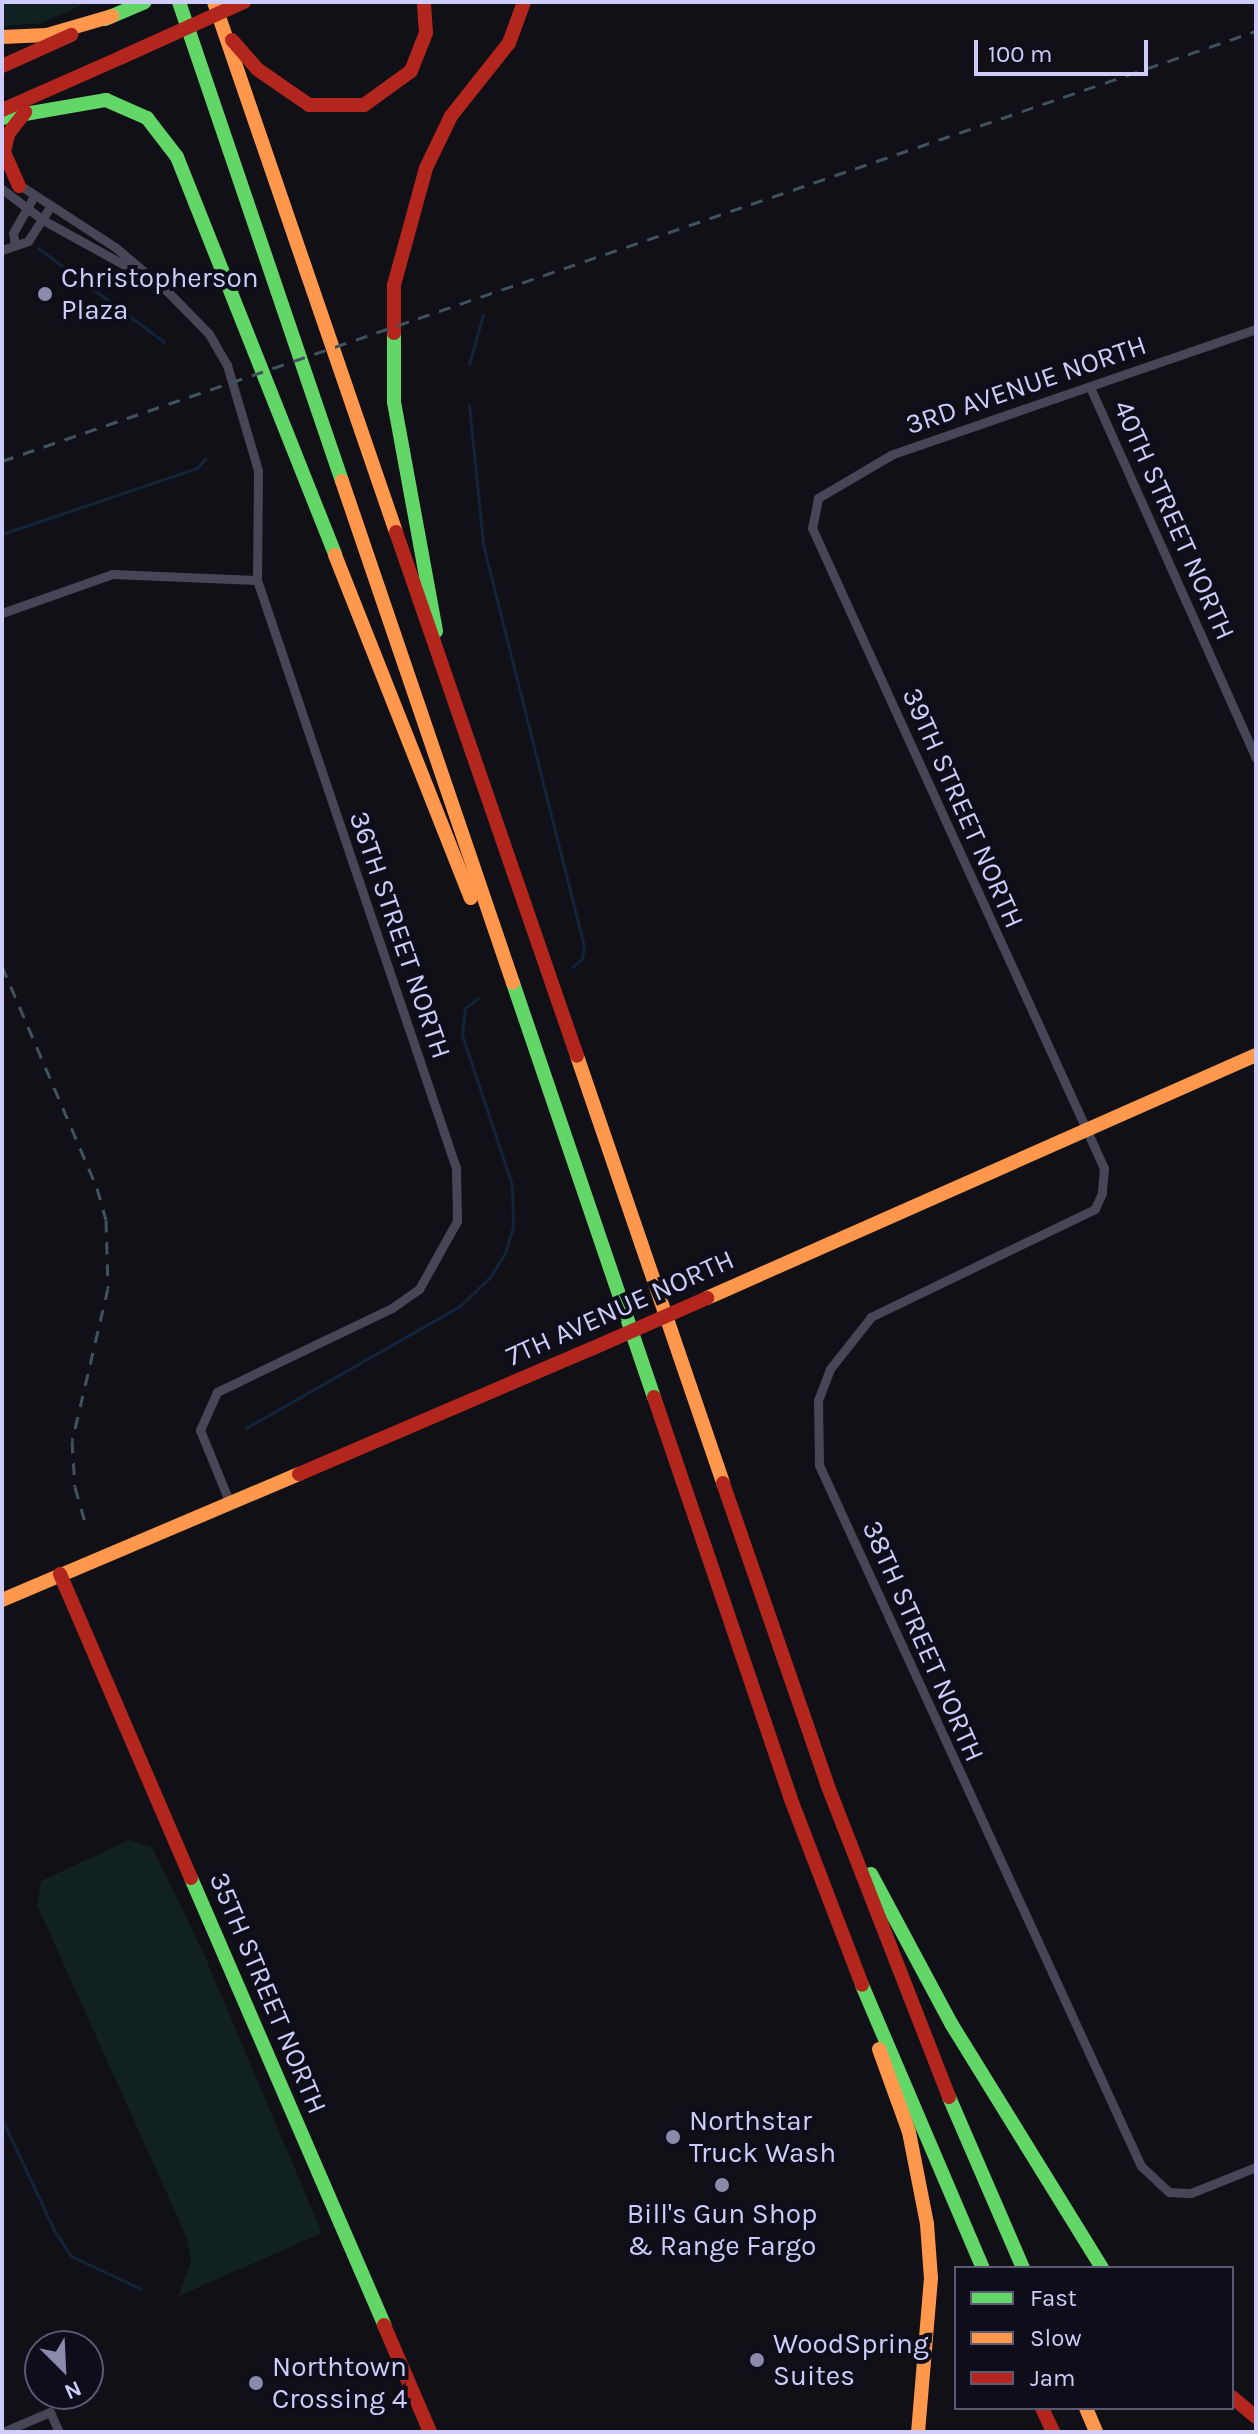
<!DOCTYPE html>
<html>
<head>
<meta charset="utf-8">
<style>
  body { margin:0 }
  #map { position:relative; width:1258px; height:2434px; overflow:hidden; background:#111017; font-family:Karla,sans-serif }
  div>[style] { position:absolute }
  .green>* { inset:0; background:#112020 }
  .stream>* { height:3px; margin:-1.5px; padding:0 1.5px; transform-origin:1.5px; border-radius:1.5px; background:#12243a }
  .street>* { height:9px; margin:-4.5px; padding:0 4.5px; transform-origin:4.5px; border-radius:4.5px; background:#464657 }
  .fast>* { height:14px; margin:-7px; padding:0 7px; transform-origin:7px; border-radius:7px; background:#63d668 }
  .slow>* { height:14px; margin:-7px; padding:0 7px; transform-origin:7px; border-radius:7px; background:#ff974d }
  .jam>* { height:14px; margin:-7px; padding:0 7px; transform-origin:7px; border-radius:7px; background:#b3261e }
  .rail>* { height:3px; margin-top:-1.5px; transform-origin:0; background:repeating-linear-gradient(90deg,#40525d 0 12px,transparent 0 22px) }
  .jam-bridge>* { height:14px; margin:-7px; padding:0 7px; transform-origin:7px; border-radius:7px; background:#b3261e }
  .dots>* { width:22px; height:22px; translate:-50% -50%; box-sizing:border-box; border:4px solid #0e0d1a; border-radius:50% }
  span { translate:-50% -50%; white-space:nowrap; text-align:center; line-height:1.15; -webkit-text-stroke:8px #0e0d1a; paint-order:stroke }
  .poi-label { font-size:28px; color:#ceccf9 }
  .left { translate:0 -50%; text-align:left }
  .street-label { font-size:28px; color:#ceccf9 }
  .frame { position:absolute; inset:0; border:4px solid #ceccf9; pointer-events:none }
  .legend { position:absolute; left:954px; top:2266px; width:280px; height:144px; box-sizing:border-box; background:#0e0d1a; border:2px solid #5b5973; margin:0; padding:10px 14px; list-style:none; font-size:24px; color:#ceccf9 }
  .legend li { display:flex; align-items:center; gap:16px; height:40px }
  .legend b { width:40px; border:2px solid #5b5973 }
  .north { position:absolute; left:24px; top:2330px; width:80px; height:80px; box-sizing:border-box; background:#0e0d1a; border:2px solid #5b5973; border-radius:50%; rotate:156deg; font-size:22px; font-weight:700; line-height:32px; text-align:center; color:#ceccf9 }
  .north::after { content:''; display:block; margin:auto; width:28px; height:36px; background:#8c8aaa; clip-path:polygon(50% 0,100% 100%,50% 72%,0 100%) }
  .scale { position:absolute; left:974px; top:40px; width:174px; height:36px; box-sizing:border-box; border:4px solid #ceccf9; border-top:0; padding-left:10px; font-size:24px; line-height:28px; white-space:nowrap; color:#ceccf9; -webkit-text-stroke:6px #0e0d1a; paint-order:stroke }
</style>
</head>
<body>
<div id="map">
  <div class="green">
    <div style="clip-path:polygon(2px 2px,89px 2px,42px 23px,5px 26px,2px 30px)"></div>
    <div style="clip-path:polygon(129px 1840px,152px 1847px,203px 1952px,322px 2233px,179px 2296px,191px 2261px,186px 2236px,37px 1905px,41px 1881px)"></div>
  </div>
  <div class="stream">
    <div style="left:38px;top:248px;width:157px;rotate:36.7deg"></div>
    <div style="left:469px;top:364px;width:51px;rotate:-74.1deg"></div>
    <div style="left:469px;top:405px;width:140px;rotate:84.2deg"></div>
    <div style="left:483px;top:544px;width:414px;rotate:75.9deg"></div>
    <div style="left:584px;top:946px;width:13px;rotate:99deg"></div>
    <div style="left:582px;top:959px;width:13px;rotate:141deg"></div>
    <div style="left:2px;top:534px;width:206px;rotate:-18.7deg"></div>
    <div style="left:197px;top:468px;width:13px;rotate:-48deg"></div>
    <div style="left:246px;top:1428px;width:246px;rotate:-29.7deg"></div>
    <div style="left:460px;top:1306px;width:42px;rotate:-44deg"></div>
    <div style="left:490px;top:1277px;width:28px;rotate:-58deg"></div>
    <div style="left:505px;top:1253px;width:28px;rotate:-73deg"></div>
    <div style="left:513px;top:1226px;width:41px;rotate:-91.4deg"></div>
    <div style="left:512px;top:1185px;width:158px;rotate:-108.4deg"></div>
    <div style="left:462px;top:1035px;width:27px;rotate:-84deg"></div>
    <div style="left:465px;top:1008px;width:16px;rotate:-38deg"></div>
    <div style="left:2px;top:2119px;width:123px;rotate:64.9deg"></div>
    <div style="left:54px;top:2230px;width:31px;rotate:57deg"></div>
    <div style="left:71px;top:2256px;width:77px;rotate:25.2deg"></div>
  </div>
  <div class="street">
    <div style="left:18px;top:184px;width:116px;rotate:33deg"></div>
    <div style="left:115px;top:247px;width:70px;rotate:40.3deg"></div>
    <div style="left:168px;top:292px;width:59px;rotate:45.7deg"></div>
    <div style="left:209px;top:334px;width:36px;rotate:60deg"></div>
    <div style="left:227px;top:365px;width:109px;rotate:73.6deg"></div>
    <div style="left:258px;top:470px;width:110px;rotate:90.5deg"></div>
    <div style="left:257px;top:580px;width:621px;rotate:71.3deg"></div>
    <div style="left:456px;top:1168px;width:53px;rotate:88.9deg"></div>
    <div style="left:457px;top:1221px;width:78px;rotate:119.2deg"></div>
    <div style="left:419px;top:1289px;width:33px;rotate:145deg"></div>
    <div style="left:392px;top:1308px;width:194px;rotate:154.4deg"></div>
    <div style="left:217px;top:1392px;width:42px;rotate:114.1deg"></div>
    <div style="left:200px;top:1430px;width:79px;rotate:67.7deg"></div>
    <div style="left:2px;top:189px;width:51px;rotate:37.1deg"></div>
    <div style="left:43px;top:220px;width:112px;rotate:28.9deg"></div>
    <div style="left:15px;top:245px;width:12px;rotate:-99deg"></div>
    <div style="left:13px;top:233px;width:43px;rotate:-60.4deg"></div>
    <div style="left:2px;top:250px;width:28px;rotate:-19deg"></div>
    <div style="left:28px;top:241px;width:40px;rotate:-57.1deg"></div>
    <div style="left:1256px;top:329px;width:386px;rotate:161deg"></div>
    <div style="left:891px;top:455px;width:85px;rotate:149.5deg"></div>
    <div style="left:818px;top:498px;width:31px;rotate:101deg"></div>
    <div style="left:812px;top:528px;width:703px;rotate:65.48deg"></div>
    <div style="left:1104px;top:1168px;width:25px;rotate:95deg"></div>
    <div style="left:1102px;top:1193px;width:17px;rotate:114deg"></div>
    <div style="left:1095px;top:1209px;width:249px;rotate:154.3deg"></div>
    <div style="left:871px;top:1317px;width:66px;rotate:128.3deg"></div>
    <div style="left:830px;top:1369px;width:33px;rotate:111deg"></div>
    <div style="left:818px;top:1400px;width:65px;rotate:89.1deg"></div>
    <div style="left:819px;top:1465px;width:771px;rotate:65.33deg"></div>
    <div style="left:1141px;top:2166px;width:38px;rotate:43deg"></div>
    <div style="left:1169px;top:2192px;width:22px;rotate:3deg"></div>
    <div style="left:1191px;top:2193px;width:70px;rotate:-21.8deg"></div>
    <div style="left:1090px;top:387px;width:406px;rotate:65.9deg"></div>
    <div style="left:2px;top:613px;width:117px;rotate:-19.5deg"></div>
    <div style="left:112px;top:574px;width:145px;rotate:2.4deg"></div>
    <div style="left:3px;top:2432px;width:51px;rotate:-23.1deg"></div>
    <div style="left:50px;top:2412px;width:22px;rotate:66deg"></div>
  </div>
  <div class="fast">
    <div style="left:179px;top:2px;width:506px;rotate:71.21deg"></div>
    <div style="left:105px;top:19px;width:43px;rotate:-23deg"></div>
    <div style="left:2px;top:118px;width:106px;rotate:-9.8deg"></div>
    <div style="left:106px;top:100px;width:45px;rotate:23.7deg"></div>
    <div style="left:147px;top:118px;width:49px;rotate:52.4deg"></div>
    <div style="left:177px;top:157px;width:428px;rotate:68.3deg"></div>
    <div style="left:394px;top:333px;width:69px;rotate:90deg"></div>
    <div style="left:394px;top:402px;width:233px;rotate:79.6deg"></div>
    <div style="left:513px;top:983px;width:437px;rotate:71.2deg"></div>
    <div style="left:871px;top:1874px;width:171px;rotate:61.8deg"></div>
    <div style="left:952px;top:2025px;width:286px;rotate:58.3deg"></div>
    <div style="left:191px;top:1878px;width:487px;rotate:66.6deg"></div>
    <div style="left:862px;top:1985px;width:308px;rotate:66.9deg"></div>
    <div style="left:949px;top:2097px;width:186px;rotate:66.6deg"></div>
  </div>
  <div class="slow">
    <div style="left:214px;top:2px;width:560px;rotate:71.05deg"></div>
    <div style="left:2px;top:37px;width:45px;rotate:-2.5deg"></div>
    <div style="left:47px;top:35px;width:68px;rotate:-16.3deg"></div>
    <div style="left:342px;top:481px;width:530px;rotate:71.19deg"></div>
    <div style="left:335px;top:555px;width:369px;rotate:68.4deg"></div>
    <div style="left:577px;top:1056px;width:451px;rotate:71.1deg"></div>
    <div style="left:707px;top:1298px;width:600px;rotate:-23.88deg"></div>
    <div style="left:2px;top:1600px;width:323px;rotate:-23deg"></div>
    <div style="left:879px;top:2049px;width:88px;rotate:70.1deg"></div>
    <div style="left:909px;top:2132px;width:94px;rotate:78.9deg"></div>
    <div style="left:927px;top:2224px;width:54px;rotate:85.8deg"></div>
    <div style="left:931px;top:2278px;width:155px;rotate:94.8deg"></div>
    <div style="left:1086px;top:2408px;width:26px;rotate:67deg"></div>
  </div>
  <div class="jam">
    <div style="left:232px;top:40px;width:38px;rotate:49deg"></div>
    <div style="left:257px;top:69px;width:63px;rotate:34.7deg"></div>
    <div style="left:309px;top:105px;width:55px"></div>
    <div style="left:364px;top:105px;width:58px;rotate:-35.9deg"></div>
    <div style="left:411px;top:71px;width:41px;rotate:-68.5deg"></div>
    <div style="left:426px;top:33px;width:31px;rotate:-94deg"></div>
    <div style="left:2px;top:66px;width:76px;rotate:-24.2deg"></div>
    <div style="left:2px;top:110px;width:131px;rotate:-23.8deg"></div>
    <div style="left:19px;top:186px;width:37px;rotate:-114deg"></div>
    <div style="left:4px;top:152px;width:18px;rotate:-77deg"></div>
    <div style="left:8px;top:134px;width:28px;rotate:-52deg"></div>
    <div style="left:394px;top:333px;width:48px;rotate:-90deg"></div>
    <div style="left:394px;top:285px;width:121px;rotate:-74.7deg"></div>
    <div style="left:426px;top:168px;width:58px;rotate:-64.3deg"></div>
    <div style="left:451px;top:116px;width:93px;rotate:-51.5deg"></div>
    <div style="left:509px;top:43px;width:44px;rotate:-69.9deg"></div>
    <div style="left:396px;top:532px;width:554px;rotate:70.94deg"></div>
    <div style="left:654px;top:1397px;width:422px;rotate:71.2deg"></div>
    <div style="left:790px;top:1797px;width:201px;rotate:69deg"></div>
    <div style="left:299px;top:1474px;width:318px;rotate:-23.2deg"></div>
    <div style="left:723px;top:1483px;width:318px;rotate:70.9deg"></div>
    <div style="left:827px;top:1784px;width:336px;rotate:68.7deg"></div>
    <div style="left:60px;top:1574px;width:331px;rotate:66.7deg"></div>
    <div style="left:384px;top:2325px;width:116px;rotate:66.7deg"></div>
    <div style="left:1232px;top:2397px;width:31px;rotate:40deg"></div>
    <div style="left:1042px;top:2408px;width:26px;rotate:65deg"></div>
  </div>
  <div class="rail">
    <div style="left:2px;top:461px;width:1326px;rotate:-18.93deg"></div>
    <div style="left:2px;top:966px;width:241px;rotate:66.8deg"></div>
    <div style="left:97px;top:1188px;width:33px;rotate:74deg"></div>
    <div style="left:106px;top:1220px;width:68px;rotate:88.3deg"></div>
    <div style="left:108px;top:1288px;width:157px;rotate:103.2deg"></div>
    <div style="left:72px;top:1441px;width:46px;rotate:86.3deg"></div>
    <div style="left:75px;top:1487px;width:40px;rotate:74deg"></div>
  </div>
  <div class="jam-bridge">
    <div style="left:122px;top:57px;width:134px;rotate:-24.3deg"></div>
    <div style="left:591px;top:1349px;width:127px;rotate:-23.7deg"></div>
  </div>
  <div class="dots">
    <div style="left:45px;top:294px;background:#8c8aaa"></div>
    <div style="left:673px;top:2137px;background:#8c8aaa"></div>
    <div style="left:722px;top:2185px;background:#8c8aaa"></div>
    <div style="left:757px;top:2360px;background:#8c8aaa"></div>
    <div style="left:256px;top:2383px;background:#8c8aaa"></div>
  </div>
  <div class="poi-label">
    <span class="left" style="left:61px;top:294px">Christopherson<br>Plaza</span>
    <span class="left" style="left:689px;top:2137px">Northstar<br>Truck Wash</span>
    <span style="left:722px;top:2230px">Bill's Gun Shop<br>&amp; Range Fargo</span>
    <span class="left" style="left:773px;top:2360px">WoodSpring<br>Suites</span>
    <span class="left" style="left:272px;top:2383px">Northtown<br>Crossing 4</span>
  </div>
  <div class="street-label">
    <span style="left:1026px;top:385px;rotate:-19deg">3RD AVENUE NORTH</span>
    <span style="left:1174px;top:520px;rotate:66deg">40TH STREET NORTH</span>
    <span style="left:963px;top:808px;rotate:66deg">39TH STREET NORTH</span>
    <span style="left:400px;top:935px;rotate:71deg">36TH STREET NORTH</span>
    <span style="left:620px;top:1308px;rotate:-24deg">7TH AVENUE NORTH</span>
    <span style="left:923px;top:1641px;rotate:66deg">38TH STREET NORTH</span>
    <span style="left:268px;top:1993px;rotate:67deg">35TH STREET NORTH</span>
  </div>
  <div class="frame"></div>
  <ul class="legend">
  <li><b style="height:10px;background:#63d668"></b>Fast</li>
  <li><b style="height:10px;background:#ff974d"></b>Slow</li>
  <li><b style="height:10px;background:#b3261e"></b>Jam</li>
  </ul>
  <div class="north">N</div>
  <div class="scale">100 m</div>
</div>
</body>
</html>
